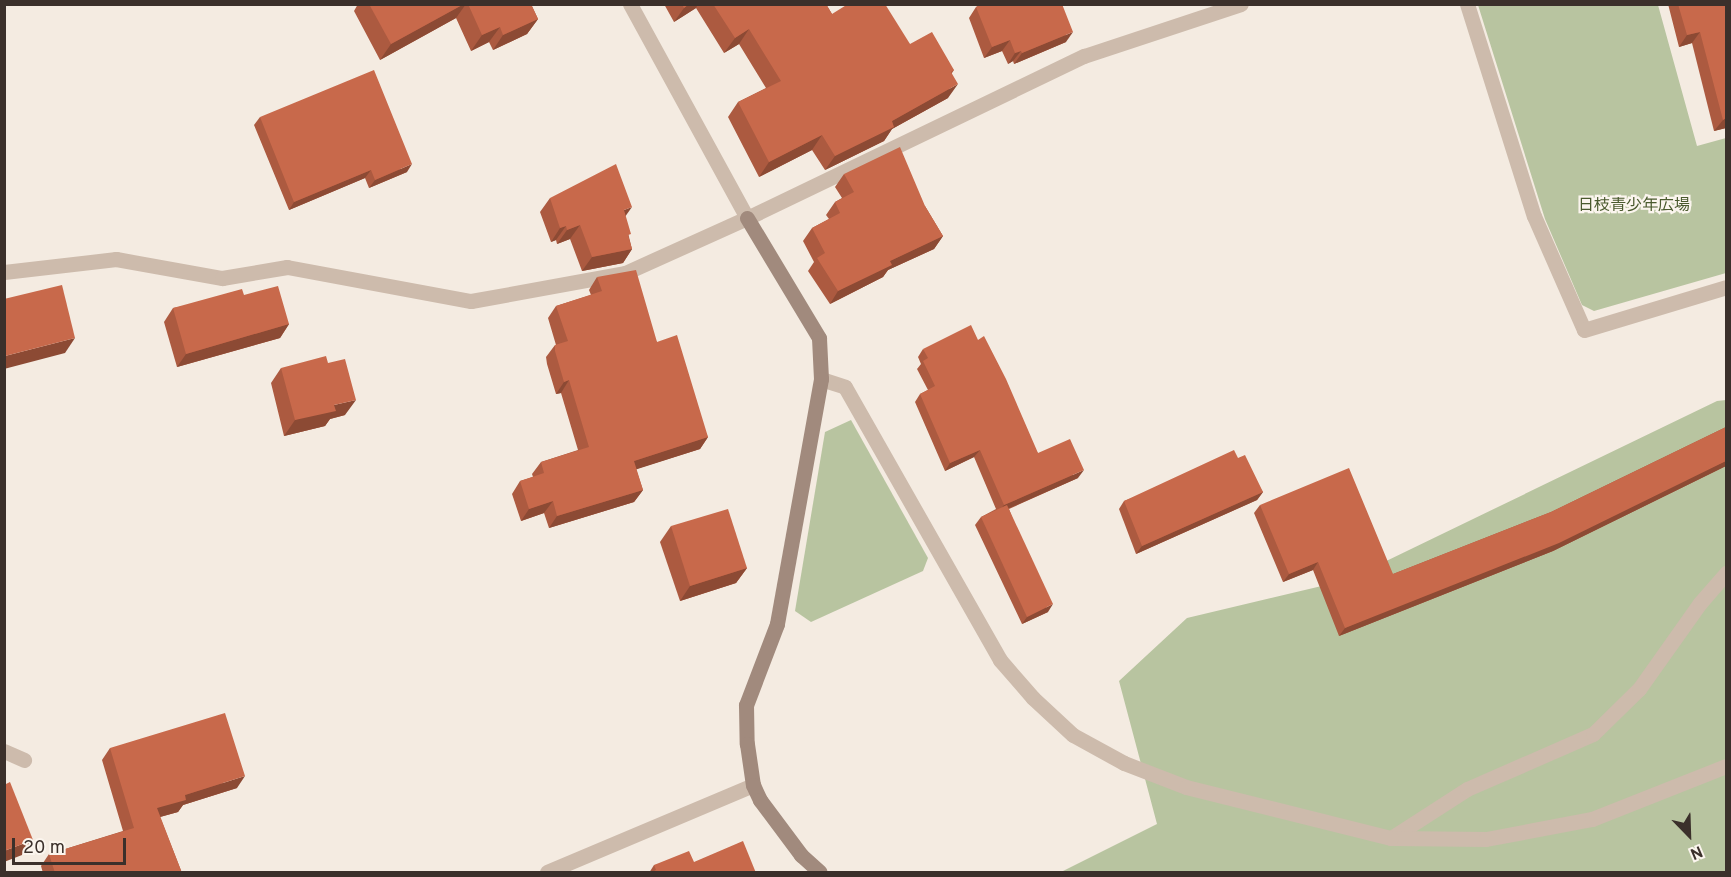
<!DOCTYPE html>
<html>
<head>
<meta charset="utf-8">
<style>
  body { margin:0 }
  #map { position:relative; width:1731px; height:877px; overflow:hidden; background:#f4ebe1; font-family:Overpass,"Noto Sans JP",sans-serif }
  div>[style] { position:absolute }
  .green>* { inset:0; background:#b8c4a0 }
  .lane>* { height:15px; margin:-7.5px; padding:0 7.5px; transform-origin:7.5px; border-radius:7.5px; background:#cdbbac }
  .street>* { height:15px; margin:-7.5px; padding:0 7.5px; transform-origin:7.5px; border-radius:7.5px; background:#cdbbac }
  .secondary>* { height:15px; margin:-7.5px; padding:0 7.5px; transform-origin:7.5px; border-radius:7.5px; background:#a18a7d }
  .wall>* { inset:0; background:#ac5a40 }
  .shaded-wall>* { inset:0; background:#8c4a34 }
  .building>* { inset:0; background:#c8694b }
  span { translate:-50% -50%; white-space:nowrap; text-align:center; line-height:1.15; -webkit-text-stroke:4.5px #fbf5ee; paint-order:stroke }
  .park-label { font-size:16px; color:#4a5a2e }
  .frame { position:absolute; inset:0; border:6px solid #3b302b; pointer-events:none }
  .north { position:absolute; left:1659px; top:805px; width:60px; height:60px; -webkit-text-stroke:4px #fbf5ee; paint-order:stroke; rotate:157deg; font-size:16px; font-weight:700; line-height:24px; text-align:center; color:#3b302b }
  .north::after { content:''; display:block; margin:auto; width:21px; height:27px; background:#3b302b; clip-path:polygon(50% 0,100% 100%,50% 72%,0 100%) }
  .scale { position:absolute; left:12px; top:838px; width:114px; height:27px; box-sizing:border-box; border:3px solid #3b302b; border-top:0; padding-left:8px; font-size:18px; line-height:21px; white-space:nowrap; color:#3b302b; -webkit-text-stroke:4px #fbf5ee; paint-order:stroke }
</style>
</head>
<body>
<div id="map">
  <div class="green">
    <div style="clip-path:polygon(1478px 5px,1658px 5px,1697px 146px,1726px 138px,1726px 273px,1594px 311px,1582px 305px,1545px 219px)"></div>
    <div style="clip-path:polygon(1726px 400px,1726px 872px,1061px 872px,1157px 824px,1119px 681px,1187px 618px,1347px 580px,1717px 401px)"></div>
    <div style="clip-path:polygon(851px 420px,928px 558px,923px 571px,811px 622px,795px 611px,825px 432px)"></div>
  </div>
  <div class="lane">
    <div style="left:4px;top:751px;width:22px;rotate:24deg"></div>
    <div style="left:1391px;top:838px;width:90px;rotate:-32.8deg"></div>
    <div style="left:1467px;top:789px;width:137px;rotate:-23.6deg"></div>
    <div style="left:1593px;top:734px;width:64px;rotate:-44.4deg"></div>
    <div style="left:1639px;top:689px;width:105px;rotate:-54.7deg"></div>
    <div style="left:1700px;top:603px;width:40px;rotate:-49deg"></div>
    <div style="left:1391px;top:838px;width:95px;rotate:0.6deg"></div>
    <div style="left:1486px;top:839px;width:108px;rotate:-10.7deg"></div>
    <div style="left:1592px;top:819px;width:144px;rotate:-21.6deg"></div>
    <div style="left:547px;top:872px;width:224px;rotate:-22.9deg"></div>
  </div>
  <div class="street">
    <div style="left:630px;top:4px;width:244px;rotate:61.3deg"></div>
    <div style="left:747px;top:218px;width:374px;rotate:-25.7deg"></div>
    <div style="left:1084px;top:56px;width:165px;rotate:-18.3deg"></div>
    <div style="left:1467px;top:4px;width:222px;rotate:72.5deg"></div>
    <div style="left:1534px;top:216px;width:124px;rotate:66.3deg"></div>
    <div style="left:1584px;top:330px;width:148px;rotate:-16.8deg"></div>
    <div style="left:4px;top:272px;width:113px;rotate:-6.6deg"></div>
    <div style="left:116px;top:259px;width:108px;rotate:10.2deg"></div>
    <div style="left:222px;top:278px;width:66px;rotate:-9.6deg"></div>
    <div style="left:287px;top:267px;width:187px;rotate:10.5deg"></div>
    <div style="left:471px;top:301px;width:157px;rotate:-10.3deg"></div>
    <div style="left:625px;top:273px;width:134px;rotate:-24.3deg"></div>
    <div style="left:821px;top:379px;width:25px;rotate:18deg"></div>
    <div style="left:845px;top:387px;width:314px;rotate:60.4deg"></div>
    <div style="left:1000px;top:660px;width:50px;rotate:49deg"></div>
    <div style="left:1033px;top:698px;width:54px;rotate:42.8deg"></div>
    <div style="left:1073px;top:735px;width:58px;rotate:28.8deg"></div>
    <div style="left:1124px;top:763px;width:66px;rotate:21.2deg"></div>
    <div style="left:1186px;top:787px;width:211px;rotate:14deg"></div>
  </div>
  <div class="secondary">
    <div style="left:747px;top:218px;width:140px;rotate:59deg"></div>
    <div style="left:819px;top:338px;width:41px;rotate:87.2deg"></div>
    <div style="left:821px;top:379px;width:249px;rotate:100.2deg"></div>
    <div style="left:777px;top:624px;width:87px;rotate:110.9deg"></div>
    <div style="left:746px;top:705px;width:39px;rotate:89deg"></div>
    <div style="left:747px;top:744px;width:41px;rotate:81.7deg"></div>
    <div style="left:753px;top:785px;width:17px;rotate:65deg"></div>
    <div style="left:760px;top:800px;width:69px;rotate:53.3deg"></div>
    <div style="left:801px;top:855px;width:25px;rotate:42deg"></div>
  </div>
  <div class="wall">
    <div style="clip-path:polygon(358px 4px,531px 4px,538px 19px,527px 34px,493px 50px,489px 42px,471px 51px,456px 18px,380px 60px,354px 11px)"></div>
    <div style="clip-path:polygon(664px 4px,826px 4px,832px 14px,910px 44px,954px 70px,952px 73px,948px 98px,892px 129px,884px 141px,825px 170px,812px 150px,759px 177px,728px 117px,738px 102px,766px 88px,739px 44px,724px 53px,696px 8px,674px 22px)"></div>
    <div style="clip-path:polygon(982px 4px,1064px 4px,1062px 5px,1066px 42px,1014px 64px,1013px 61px,1008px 64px,1002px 51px,984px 58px,969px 18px,976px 7px)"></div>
    <div style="clip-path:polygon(1668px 4px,1726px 4px,1726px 128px,1714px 131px,1692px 43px,1679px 47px)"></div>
    <div style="clip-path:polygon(260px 117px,407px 172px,369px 188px,365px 178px,289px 210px,254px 125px)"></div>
    <div style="clip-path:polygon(844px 174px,925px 206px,943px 236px,934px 249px,888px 270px,883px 277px,830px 304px,808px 271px,814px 262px,803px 241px,812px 228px,829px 219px,826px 215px,835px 202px,842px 198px,835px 187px)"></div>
    <div style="clip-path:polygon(550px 198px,625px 216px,629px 237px,632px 249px,623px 263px,582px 271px,570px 239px,557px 244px,556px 240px,551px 242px,540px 212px)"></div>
    <div style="clip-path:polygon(597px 277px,657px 342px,708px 437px,700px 449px,636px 469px,643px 490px,634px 502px,549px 528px,544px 513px,521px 521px,512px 494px,520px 481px,533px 477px,532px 474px,541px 462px,578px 450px,561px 393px,556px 394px,547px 364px,546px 357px,555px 345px,556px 345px,548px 318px,556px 306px,591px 295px,589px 290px)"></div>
    <div style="clip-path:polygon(244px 295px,289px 324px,280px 338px,177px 367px,164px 322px,173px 308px)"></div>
    <div style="clip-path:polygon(923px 349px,1038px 453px,1078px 478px,1009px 509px,1048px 612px,1022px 624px,975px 525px,981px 517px,996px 509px,974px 457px,945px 471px,915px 402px,920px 394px,928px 390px,917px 369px,921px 364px,918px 357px)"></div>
    <div style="clip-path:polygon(281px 368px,345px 415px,330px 419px,325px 426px,284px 436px,271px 383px)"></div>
    <div style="clip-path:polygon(1726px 427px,1726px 466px,1553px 551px,1339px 636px,1313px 570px,1283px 582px,1254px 513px,1260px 505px,1393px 574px,1551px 512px)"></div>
    <div style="clip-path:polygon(1238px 458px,1263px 492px,1257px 500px,1136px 554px,1119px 509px,1124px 501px)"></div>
    <div style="clip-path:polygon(671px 526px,747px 568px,736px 583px,680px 601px,660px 542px)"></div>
    <div style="clip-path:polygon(110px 748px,237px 788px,183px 805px,178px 812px,160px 817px,182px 873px,43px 873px,41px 866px,49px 854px,123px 831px,102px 760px)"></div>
    <div style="clip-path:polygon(694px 862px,649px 873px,654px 865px)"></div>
  </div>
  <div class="shaded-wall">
    <div style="clip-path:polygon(464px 4px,466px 4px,456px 18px,380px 60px,391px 44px)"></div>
    <div style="clip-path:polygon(689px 4px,698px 4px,696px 8px,674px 22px,684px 8px)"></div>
    <div style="clip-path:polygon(538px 19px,527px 34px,493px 50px,503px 35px)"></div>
    <div style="clip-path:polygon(500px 27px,489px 42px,471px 51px,482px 35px)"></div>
    <div style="clip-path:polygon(749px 29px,739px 44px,724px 53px,735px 38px)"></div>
    <div style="clip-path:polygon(1073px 32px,1066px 42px,1014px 64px,1022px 53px)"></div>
    <div style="clip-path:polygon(1700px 32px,1692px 43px,1679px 47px,1687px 35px)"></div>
    <div style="clip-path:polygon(1010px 40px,1002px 51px,984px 58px,992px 47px)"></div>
    <div style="clip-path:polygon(1021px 51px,1013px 61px,1008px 64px,1015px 53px)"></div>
    <div style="clip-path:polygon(958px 84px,948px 98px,892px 129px,884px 141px,825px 170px,835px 156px,892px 121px)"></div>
    <div style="clip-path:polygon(1726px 118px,1726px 128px,1714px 131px,1723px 120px)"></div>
    <div style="clip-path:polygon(822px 135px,812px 150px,759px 177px,769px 162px)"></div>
    <div style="clip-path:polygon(412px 164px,407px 172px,369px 188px,375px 180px)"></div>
    <div style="clip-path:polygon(371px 170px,365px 178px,289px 210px,294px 202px)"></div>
    <div style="clip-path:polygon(632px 207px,622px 221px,624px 210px)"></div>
    <div style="clip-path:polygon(580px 225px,570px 239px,557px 244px,567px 230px)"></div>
    <div style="clip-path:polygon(566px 226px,556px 240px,551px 242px,560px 228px)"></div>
    <div style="clip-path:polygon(943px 236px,934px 249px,888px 270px,883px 277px,830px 304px,838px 291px,890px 261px)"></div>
    <div style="clip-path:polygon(632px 249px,623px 263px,582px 271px,592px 257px)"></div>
    <div style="clip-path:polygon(289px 324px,280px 338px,177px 367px,186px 354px)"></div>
    <div style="clip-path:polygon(75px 338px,65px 353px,4px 369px,5px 356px)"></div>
    <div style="clip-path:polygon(569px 380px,561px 393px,556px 394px,564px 382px)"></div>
    <div style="clip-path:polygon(356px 400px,345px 415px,330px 419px,325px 426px,284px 436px,295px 420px,334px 405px)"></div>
    <div style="clip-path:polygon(708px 437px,700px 449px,625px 473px,634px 461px)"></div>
    <div style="clip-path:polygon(980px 450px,974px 457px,945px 471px,950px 463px)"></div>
    <div style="clip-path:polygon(1726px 461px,1726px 466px,1553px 551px,1339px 636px,1345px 628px)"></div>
    <div style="clip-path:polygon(1084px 470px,1078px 478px,998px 513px,1004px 505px)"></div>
    <div style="clip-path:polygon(643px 490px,634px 502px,549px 528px,557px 516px)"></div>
    <div style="clip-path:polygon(1263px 492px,1257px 500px,1136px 554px,1142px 546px)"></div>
    <div style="clip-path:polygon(553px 501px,544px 513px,521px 521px,529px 509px)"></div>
    <div style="clip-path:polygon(1318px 562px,1313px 570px,1283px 582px,1289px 574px)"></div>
    <div style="clip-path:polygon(747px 568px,736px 583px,680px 601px,690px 586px)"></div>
    <div style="clip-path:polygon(1053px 604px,1048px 612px,1022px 624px,1027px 617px)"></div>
    <div style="clip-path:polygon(245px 776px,237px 788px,183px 805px,178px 812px,149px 820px,157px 808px,185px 795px)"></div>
    <div style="clip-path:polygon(33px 840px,22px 855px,4px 862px,4px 851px)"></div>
  </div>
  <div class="building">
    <div style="clip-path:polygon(369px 4px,464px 4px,391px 44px)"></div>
    <div style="clip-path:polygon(468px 4px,531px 4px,538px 19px,503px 35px,500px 27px,482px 35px)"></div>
    <div style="clip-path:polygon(682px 4px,689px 4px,684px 8px)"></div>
    <div style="clip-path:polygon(713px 4px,826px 4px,832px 14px,848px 4px,885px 4px,910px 44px,932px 32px,954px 70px,951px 72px,958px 84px,892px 121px,894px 127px,835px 156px,822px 135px,769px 162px,738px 102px,781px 81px,749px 29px,735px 38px)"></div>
    <div style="clip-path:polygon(982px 4px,1062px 4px,1073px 32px,1022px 53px,1021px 51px,1015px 53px,1010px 40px,992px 47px,976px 7px)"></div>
    <div style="clip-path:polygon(1678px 4px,1726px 4px,1726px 118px,1723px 120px,1700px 32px,1687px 35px)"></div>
    <div style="clip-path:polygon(374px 70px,412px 164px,375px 180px,371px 170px,294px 202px,260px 117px)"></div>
    <div style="clip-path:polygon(900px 147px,925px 206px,943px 236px,890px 261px,892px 265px,838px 291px,817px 258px,825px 253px,812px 228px,840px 213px,835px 202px,854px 192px,844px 174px)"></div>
    <div style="clip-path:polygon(616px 164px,632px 207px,624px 210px,631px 234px,628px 235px,632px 249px,592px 257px,580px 225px,567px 230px,566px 226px,560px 228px,550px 198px)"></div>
    <div style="clip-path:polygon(636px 270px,657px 342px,677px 335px,708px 437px,634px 461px,643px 490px,557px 516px,553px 501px,529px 509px,520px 481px,544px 473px,541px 462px,589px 447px,569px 380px,564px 382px,555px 351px,555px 345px,568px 341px,556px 306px,602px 291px,597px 277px)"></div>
    <div style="clip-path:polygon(62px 285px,75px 338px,5px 356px,4px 299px)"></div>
    <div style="clip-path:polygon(278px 286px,289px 324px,186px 354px,173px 308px,242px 289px,244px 295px)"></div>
    <div style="clip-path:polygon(971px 325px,978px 340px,984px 336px,1006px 379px,1038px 453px,1070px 439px,1084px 470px,1004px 505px,980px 450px,950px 463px,920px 394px,935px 386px,923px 361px,928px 358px,923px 349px)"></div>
    <div style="clip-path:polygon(326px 356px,328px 363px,345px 359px,356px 400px,334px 405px,336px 411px,295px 420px,281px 368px)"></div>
    <div style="clip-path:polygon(1726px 427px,1726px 461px,1559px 543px,1345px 628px,1318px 562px,1289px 574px,1260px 505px,1349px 468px,1393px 574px,1551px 512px)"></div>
    <div style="clip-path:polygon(1234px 450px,1238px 458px,1245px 455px,1263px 492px,1142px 546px,1124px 501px)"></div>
    <div style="clip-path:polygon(1007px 505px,1053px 604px,1027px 617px,981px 517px)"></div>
    <div style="clip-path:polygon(728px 509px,747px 568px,690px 586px,671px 526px)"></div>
    <div style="clip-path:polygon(225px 713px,245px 776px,185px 795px,186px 800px,157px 808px,182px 873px,55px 873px,49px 854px,134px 828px,110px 748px)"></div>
    <div style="clip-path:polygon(10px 782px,33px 840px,4px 851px,4px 785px)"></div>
    <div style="clip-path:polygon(743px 841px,756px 873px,650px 873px,656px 870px,654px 865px,689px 851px,694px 862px)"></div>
  </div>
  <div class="park-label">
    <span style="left:1634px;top:206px">日枝青少年広場</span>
  </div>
  <div class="frame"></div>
  <div class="north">N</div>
  <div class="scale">20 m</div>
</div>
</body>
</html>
